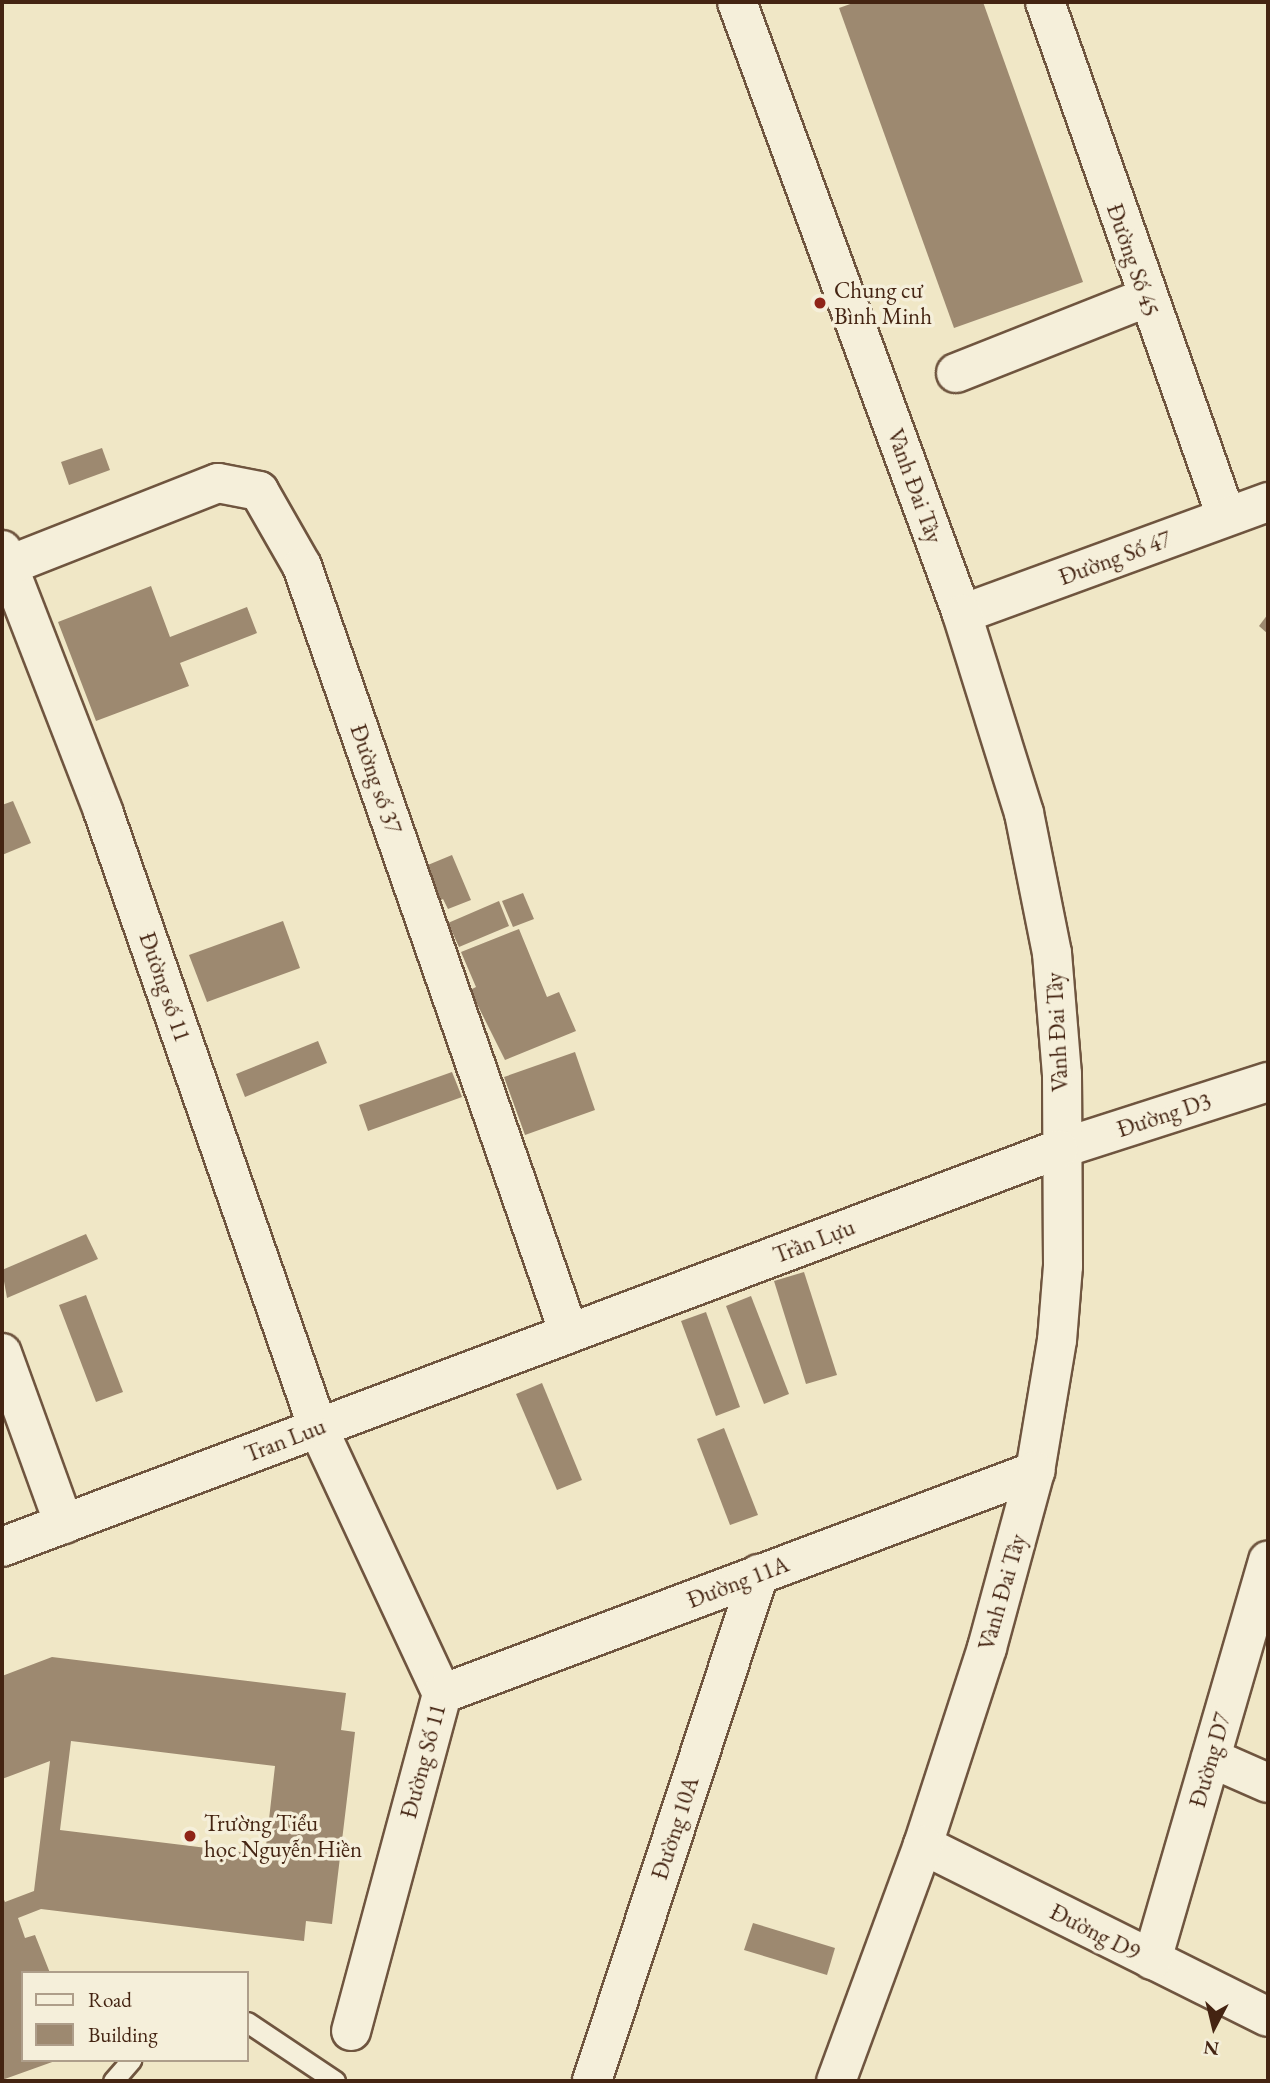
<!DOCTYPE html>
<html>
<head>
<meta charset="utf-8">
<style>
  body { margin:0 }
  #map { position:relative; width:1270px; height:2083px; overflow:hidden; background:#f0e7c6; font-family:"EB Garamond",serif }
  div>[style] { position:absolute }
  .building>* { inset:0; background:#9d8970 }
  .roads { filter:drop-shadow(2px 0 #6f553f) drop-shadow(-2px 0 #6f553f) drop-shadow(0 2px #6f553f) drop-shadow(0 -2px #6f553f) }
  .lane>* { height:19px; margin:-9.5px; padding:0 9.5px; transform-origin:9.5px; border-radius:9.5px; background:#f5efda }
  .street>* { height:38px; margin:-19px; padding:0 19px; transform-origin:19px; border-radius:19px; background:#f5efda }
  .secondary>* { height:38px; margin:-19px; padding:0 19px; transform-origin:19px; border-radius:19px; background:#f5efda }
  .dots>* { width:19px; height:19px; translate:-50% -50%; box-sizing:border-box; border:4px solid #f5efda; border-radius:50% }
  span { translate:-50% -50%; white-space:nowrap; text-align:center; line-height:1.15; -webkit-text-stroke:7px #f5efda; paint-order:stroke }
  .street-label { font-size:23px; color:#442412 }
  .poi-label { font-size:23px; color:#442412 }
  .left { translate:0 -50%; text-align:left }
  .frame { position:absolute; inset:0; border:4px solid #442412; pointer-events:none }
  .legend { position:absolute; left:21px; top:1971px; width:228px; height:91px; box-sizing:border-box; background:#f5efda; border:2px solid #ae9e8a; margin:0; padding:9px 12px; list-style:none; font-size:21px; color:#442412 }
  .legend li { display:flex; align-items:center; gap:14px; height:35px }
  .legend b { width:35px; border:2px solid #ae9e8a }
  .north { position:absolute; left:1179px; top:1992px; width:70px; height:70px; -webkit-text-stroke:5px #f5efda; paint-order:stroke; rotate:187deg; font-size:19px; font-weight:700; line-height:28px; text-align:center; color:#442412 }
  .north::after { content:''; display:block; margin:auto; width:24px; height:32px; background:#442412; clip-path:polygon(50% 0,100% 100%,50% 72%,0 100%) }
</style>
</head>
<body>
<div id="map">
  <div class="building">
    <div style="clip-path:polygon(856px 2px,983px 2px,1083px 282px,954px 328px,839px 8px)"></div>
    <div style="clip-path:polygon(102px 448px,110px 470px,69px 485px,61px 462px)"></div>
    <div style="clip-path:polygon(151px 586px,170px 637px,247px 607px,257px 633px,180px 663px,189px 686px,96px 721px,58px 622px)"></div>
    <div style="clip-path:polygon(1268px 614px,1268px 634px,1259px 626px)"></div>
    <div style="clip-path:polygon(13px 801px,31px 843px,2px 855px,2px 805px)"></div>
    <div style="clip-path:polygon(452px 855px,471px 900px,448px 909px,443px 899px,437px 902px,423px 867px)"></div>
    <div style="clip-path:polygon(523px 893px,534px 919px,513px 927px,502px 901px)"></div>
    <div style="clip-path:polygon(499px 901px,509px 926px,459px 947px,448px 923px)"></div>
    <div style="clip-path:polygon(283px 921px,300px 968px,207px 1002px,189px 955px)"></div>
    <div style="clip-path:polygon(519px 929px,547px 997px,559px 992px,576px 1031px,505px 1060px,470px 990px,476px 987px,461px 952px)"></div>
    <div style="clip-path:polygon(318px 1041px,327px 1063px,245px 1097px,236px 1074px)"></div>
    <div style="clip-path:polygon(575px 1052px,595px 1110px,525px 1135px,504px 1077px)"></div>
    <div style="clip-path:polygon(452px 1072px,462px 1097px,368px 1131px,359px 1105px)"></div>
    <div style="clip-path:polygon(86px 1234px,98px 1259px,7px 1298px,2px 1270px)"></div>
    <div style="clip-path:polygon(804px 1272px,837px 1375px,806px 1384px,774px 1281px)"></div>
    <div style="clip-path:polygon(86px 1295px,123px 1392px,96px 1402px,59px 1305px)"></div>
    <div style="clip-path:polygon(751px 1296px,789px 1394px,764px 1404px,726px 1306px)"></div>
    <div style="clip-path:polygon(706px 1312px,740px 1407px,716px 1416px,681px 1321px)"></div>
    <div style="clip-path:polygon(542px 1383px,582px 1480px,557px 1490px,516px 1394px)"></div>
    <div style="clip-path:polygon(724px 1428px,758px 1515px,730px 1525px,697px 1439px)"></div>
    <div style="clip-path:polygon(evenodd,52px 1657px,346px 1693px,341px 1730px,355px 1732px,332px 1924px,306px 1921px,304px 1941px,41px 1909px,18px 1918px,25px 1938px,35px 1935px,50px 1973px,23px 1973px,23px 2060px,55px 2061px,2px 2080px,2px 1895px,5px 1902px,34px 1891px,50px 1761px,2px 1779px,2px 1676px,52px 1657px,71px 1741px,275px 1766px,265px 1855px,60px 1830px,71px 1741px)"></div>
    <div style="clip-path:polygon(753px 1923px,835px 1948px,827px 1975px,744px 1950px)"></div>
  </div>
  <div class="roads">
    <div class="lane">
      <div style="left:247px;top:2022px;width:106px;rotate:33.8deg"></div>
      <div style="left:113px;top:2081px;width:28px;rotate:-49deg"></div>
    </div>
    <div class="street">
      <div style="left:1045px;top:2px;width:545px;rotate:70.6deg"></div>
      <div style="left:956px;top:373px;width:203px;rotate:-21.6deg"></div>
      <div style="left:2px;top:550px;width:280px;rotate:68.8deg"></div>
      <div style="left:103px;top:811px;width:653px;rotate:70.79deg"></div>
      <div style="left:318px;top:1428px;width:293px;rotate:65deg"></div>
      <div style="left:442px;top:1694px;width:349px;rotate:105.1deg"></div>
      <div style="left:2px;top:568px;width:232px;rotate:-21.5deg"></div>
      <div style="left:218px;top:483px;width:42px;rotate:11deg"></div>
      <div style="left:259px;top:491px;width:86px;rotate:60.2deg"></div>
      <div style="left:302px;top:566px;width:812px;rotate:70.81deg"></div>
      <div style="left:962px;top:614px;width:326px;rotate:-20.1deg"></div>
      <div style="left:1059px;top:1149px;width:219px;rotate:-17.8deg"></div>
      <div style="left:2px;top:1353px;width:182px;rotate:70.1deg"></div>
      <div style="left:442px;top:1694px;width:634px;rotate:-20.61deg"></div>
      <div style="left:1211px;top:1758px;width:62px;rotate:23.7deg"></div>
      <div style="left:923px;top:1845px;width:385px;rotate:26.5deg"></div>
      <div style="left:1152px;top:1960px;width:416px;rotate:-73.8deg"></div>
      <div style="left:592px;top:2081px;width:534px;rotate:-71.77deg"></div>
    </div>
    <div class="secondary">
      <div style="left:737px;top:2px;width:652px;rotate:69.81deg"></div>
      <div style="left:962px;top:614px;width:208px;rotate:72.7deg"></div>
      <div style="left:1024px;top:813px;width:143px;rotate:78.7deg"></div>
      <div style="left:1052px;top:953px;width:121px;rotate:85.3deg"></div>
      <div style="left:1062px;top:1074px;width:192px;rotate:89.7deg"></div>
      <div style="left:1063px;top:1266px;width:74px;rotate:94.6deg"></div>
      <div style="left:1057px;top:1340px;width:133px;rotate:99.5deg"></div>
      <div style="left:1035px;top:1471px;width:183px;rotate:105.2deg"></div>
      <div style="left:987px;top:1648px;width:207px;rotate:108deg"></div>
      <div style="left:923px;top:1845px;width:252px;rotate:110.2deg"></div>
      <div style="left:2px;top:1547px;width:1129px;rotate:-20.63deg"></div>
    </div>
  </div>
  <div class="dots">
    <div style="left:820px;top:303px;background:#8f2418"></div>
    <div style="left:190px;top:1836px;background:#8f2418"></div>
  </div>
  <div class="street-label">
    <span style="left:1133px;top:260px;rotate:71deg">Đường Số 45</span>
    <span style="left:915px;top:486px;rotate:70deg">Vành Đai Tây</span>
    <span style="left:1115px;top:558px;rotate:-20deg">Đường Số 47</span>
    <span style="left:376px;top:779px;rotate:71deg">Đường số 37</span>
    <span style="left:165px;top:987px;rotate:71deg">Đường số 11</span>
    <span style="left:1057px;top:1032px;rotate:-93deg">Vành Đai Tây</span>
    <span style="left:1164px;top:1115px;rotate:-18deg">Đường D3</span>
    <span style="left:814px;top:1241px;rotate:-21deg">Trần Lựu</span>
    <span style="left:285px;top:1440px;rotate:-21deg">Tran Luu</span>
    <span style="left:738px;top:1582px;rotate:-21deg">Đường 11A</span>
    <span style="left:1002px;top:1592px;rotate:-74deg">Vành Đai Tây</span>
    <span style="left:1210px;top:1760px;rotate:-74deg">Đường D7</span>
    <span style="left:423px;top:1761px;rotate:-75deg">Đường Số 11</span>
    <span style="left:675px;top:1828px;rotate:-72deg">Đường 10A</span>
    <span style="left:1095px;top:1932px;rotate:27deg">Đường D9</span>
  </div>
  <div class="poi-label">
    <span class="left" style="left:834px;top:303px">Chung cư<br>Bình Minh</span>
    <span class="left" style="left:204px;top:1836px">Trường Tiểu<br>học Nguyễn Hiền</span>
  </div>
  <div class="frame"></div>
  <ul class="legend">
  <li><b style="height:9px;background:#f5efda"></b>Road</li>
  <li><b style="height:19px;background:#9d8970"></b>Building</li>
  </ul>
  <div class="north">N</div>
</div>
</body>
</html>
